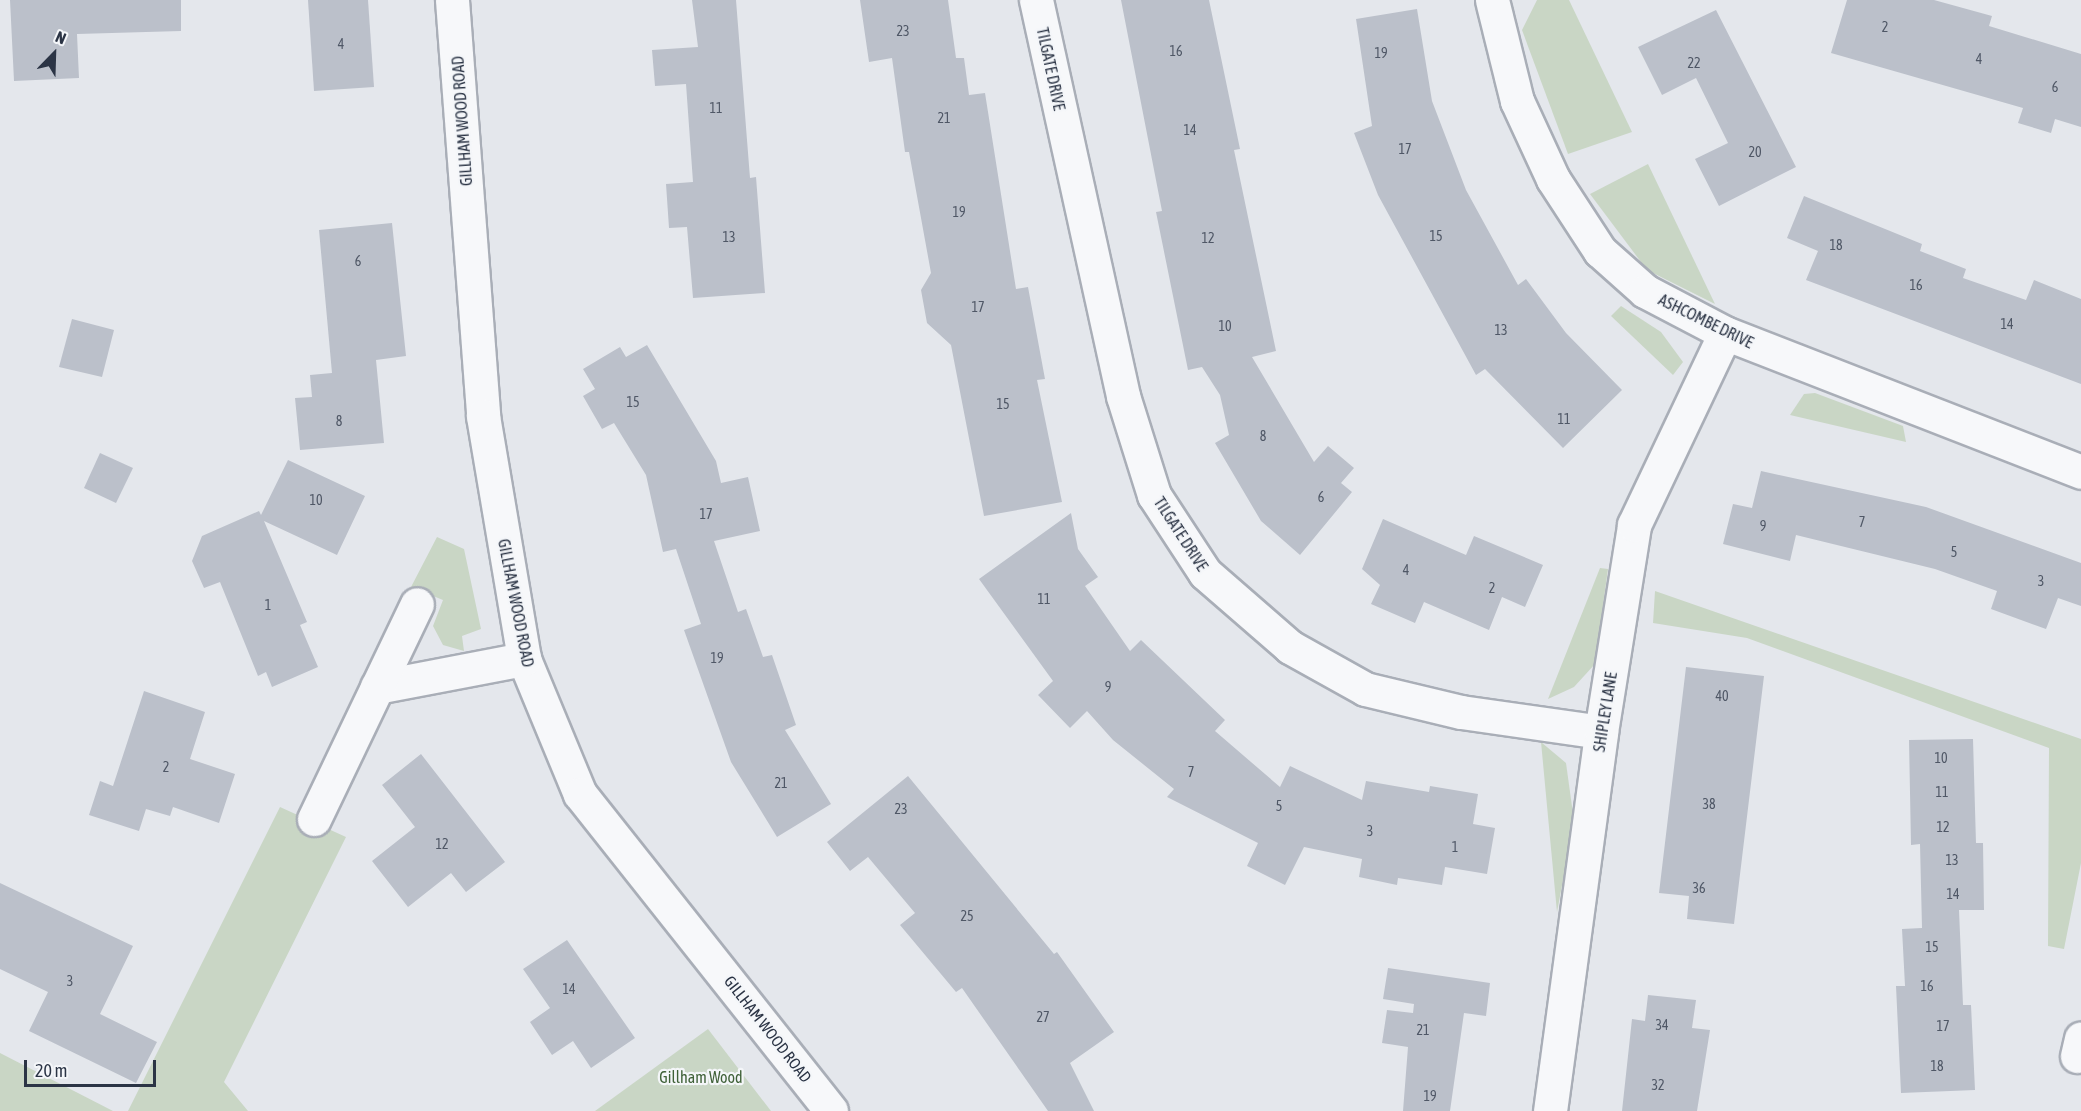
<!DOCTYPE html>
<html>
<head>
<meta charset="utf-8">
<style>
  body { margin:0 }
  #map { position:relative; width:2081px; height:1111px; overflow:hidden; background:#e4e7ec; font-family:"Asap Condensed",sans-serif }
  div>[style] { position:absolute }
  .green>* { inset:0; background:#c9d6c5 }
  .building>* { inset:0; background:#bbc0ca }
  .roads { filter:drop-shadow(2px 0 #a9aeb7) drop-shadow(-2px 0 #a9aeb7) drop-shadow(0 2px #a9aeb7) drop-shadow(0 -2px #a9aeb7) }
  .street>* { height:33px; margin:-16.5px; padding:0 16.5px; transform-origin:16.5px; border-radius:16.5px; background:#f7f8fa }
  span { translate:-50% -50%; white-space:nowrap; text-align:center; line-height:1.15; -webkit-text-stroke:4.5px #f4f6f9; paint-order:stroke }
  .number-label { font-size:14px; color:#4f5766 }
  .number-label span { -webkit-text-stroke-width:0 }
  .street-label { font-size:16px; color:#2b3445 }
  .park-label { font-size:16px; color:#3f6138 }
  .north { position:absolute; left:24px; top:24px; width:60px; height:60px; -webkit-text-stroke:4px #f4f6f9; paint-order:stroke; rotate:23deg; font-size:16px; font-weight:700; line-height:24px; text-align:center; color:#2b3445 }
  .north::after { content:''; display:block; margin:auto; width:21px; height:27px; background:#2b3445; clip-path:polygon(50% 0,100% 100%,50% 72%,0 100%) }
  .scale { position:absolute; left:24px; top:1060px; width:132px; height:27px; box-sizing:border-box; border:3px solid #2b3445; border-top:0; padding-left:8px; font-size:18px; line-height:21px; white-space:nowrap; color:#2b3445; -webkit-text-stroke:4px #f4f6f9; paint-order:stroke }
</style>
</head>
<body>
<div id="map">
  <div class="green">
    <div style="clip-path:polygon(1537px 0,1569px 0,1632px 132px,1568px 154px,1522px 30px)"></div>
    <div style="clip-path:polygon(1648px 164px,1715px 304px,1647px 270px,1590px 194px)"></div>
    <div style="clip-path:polygon(1621px 306px,1661px 332px,1683px 362px,1673px 375px,1611px 316px)"></div>
    <div style="clip-path:polygon(1815px 393px,1903px 426px,1906px 442px,1790px 415px,1804px 394px)"></div>
    <div style="clip-path:polygon(437px 537px,464px 549px,481px 629px,462px 636px,464px 651px,443px 645px,433px 626px,443px 600px,411px 587px)"></div>
    <div style="clip-path:polygon(1600px 568px,1608px 569px,1595px 664px,1574px 687px,1548px 699px)"></div>
    <div style="clip-path:polygon(1655px 591px,2081px 739px,2081px 863px,2064px 949px,2048px 946px,2049px 748px,1747px 638px,1653px 623px)"></div>
    <div style="clip-path:polygon(1541px 742px,1566px 763px,1574px 821px,1557px 912px)"></div>
    <div style="clip-path:polygon(280px 807px,346px 837px,224px 1082px,248px 1111px,128px 1111px)"></div>
    <div style="clip-path:polygon(708px 1029px,771px 1111px,595px 1111px)"></div>
    <div style="clip-path:polygon(0 1053px,113px 1111px,0 1111px)"></div>
  </div>
  <div class="building">
    <div style="clip-path:polygon(10px 0,181px 0,181px 31px,77px 34px,79px 78px,14px 81px)"></div>
    <div style="clip-path:polygon(308px 0,368px 0,374px 87px,314px 91px)"></div>
    <div style="clip-path:polygon(692px 0,736px 0,750px 178px,756px 177px,765px 293px,693px 298px,687px 227px,669px 228px,666px 184px,693px 182px,686px 84px,655px 86px,652px 50px,698px 47px)"></div>
    <div style="clip-path:polygon(860px 0,948px 0,956px 58px,964px 58px,969px 95px,985px 93px,1016px 289px,1028px 287px,1045px 379px,1037px 380px,1062px 502px,984px 516px,951px 345px,927px 323px,921px 290px,931px 273px,909px 152px,905px 152px,892px 58px,869px 62px)"></div>
    <div style="clip-path:polygon(1121px 0,1209px 0,1240px 149px,1234px 150px,1276px 351px,1252px 357px,1314px 462px,1328px 446px,1354px 468px,1341px 483px,1352px 492px,1300px 555px,1261px 521px,1215px 443px,1229px 435px,1220px 395px,1202px 367px,1188px 370px,1156px 212px,1162px 211px)"></div>
    <div style="clip-path:polygon(1847px 0,1934px 0,1992px 16px,1989px 26px,2081px 54px,2081px 127px,2055px 119px,2051px 133px,2018px 123px,2023px 108px,1831px 53px)"></div>
    <div style="clip-path:polygon(1417px 9px,1432px 101px,1466px 190px,1518px 285px,1526px 279px,1566px 333px,1622px 390px,1563px 448px,1485px 369px,1476px 375px,1378px 195px,1354px 133px,1372px 126px,1356px 19px)"></div>
    <div style="clip-path:polygon(1716px 10px,1796px 167px,1719px 206px,1695px 159px,1728px 143px,1696px 78px,1662px 95px,1638px 47px)"></div>
    <div style="clip-path:polygon(1804px 196px,1922px 244px,1920px 251px,1966px 269px,1963px 278px,2026px 300px,2034px 280px,2081px 299px,2081px 384px,1806px 280px,1818px 251px,1787px 238px)"></div>
    <div style="clip-path:polygon(392px 223px,406px 356px,376px 360px,384px 443px,300px 450px,295px 398px,312px 397px,310px 375px,332px 373px,319px 230px)"></div>
    <div style="clip-path:polygon(72px 319px,114px 330px,102px 377px,59px 367px)"></div>
    <div style="clip-path:polygon(647px 345px,716px 461px,721px 483px,748px 477px,760px 531px,714px 541px,738px 612px,746px 609px,763px 657px,772px 655px,796px 725px,785px 730px,831px 804px,777px 837px,731px 762px,684px 630px,701px 624px,676px 549px,663px 552px,646px 475px,614px 423px,602px 429px,583px 396px,595px 389px,583px 369px,620px 347px,626px 357px)"></div>
    <div style="clip-path:polygon(100px 453px,133px 468px,116px 503px,84px 488px)"></div>
    <div style="clip-path:polygon(288px 460px,365px 496px,337px 555px,264px 521px,307px 622px,300px 625px,318px 667px,272px 687px,266px 672px,258px 676px,220px 582px,204px 588px,192px 561px,202px 536px,259px 511px,261px 515px)"></div>
    <div style="clip-path:polygon(1761px 471px,1926px 507px,2081px 563px,2081px 606px,2058px 598px,2046px 629px,1991px 609px,1997px 591px,1935px 569px,1796px 535px,1790px 561px,1723px 544px,1733px 504px,1752px 508px)"></div>
    <div style="clip-path:polygon(1071px 513px,1078px 549px,1098px 577px,1085px 586px,1130px 651px,1141px 640px,1225px 720px,1215px 731px,1280px 787px,1290px 766px,1362px 800px,1366px 781px,1429px 792px,1430px 786px,1478px 794px,1473px 824px,1495px 828px,1487px 874px,1445px 867px,1442px 885px,1398px 878px,1397px 885px,1359px 877px,1362px 859px,1304px 847px,1285px 885px,1247px 866px,1258px 843px,1167px 797px,1174px 789px,1113px 740px,1087px 711px,1070px 728px,1038px 695px,1053px 681px,979px 579px)"></div>
    <div style="clip-path:polygon(1383px 519px,1466px 555px,1474px 536px,1543px 565px,1525px 607px,1502px 597px,1489px 630px,1424px 602px,1415px 623px,1371px 604px,1380px 585px,1362px 569px)"></div>
    <div style="clip-path:polygon(1686px 667px,1764px 676px,1734px 924px,1687px 919px,1689px 896px,1659px 893px)"></div>
    <div style="clip-path:polygon(144px 691px,205px 712px,190px 759px,235px 774px,219px 823px,173px 807px,170px 816px,146px 809px,139px 831px,89px 815px,100px 781px,113px 786px)"></div>
    <div style="clip-path:polygon(1973px 739px,1976px 843px,1983px 843px,1984px 910px,1959px 910px,1963px 1005px,1971px 1005px,1975px 1090px,1901px 1093px,1896px 986px,1905px 986px,1902px 929px,1922px 928px,1920px 844px,1911px 845px,1909px 740px)"></div>
    <div style="clip-path:polygon(421px 754px,505px 862px,466px 892px,451px 873px,408px 907px,372px 861px,415px 827px,382px 785px)"></div>
    <div style="clip-path:polygon(908px 776px,1054px 954px,1057px 952px,1114px 1032px,1070px 1063px,1094px 1111px,1048px 1111px,962px 988px,956px 992px,900px 925px,915px 913px,868px 857px,850px 871px,827px 842px)"></div>
    <div style="clip-path:polygon(0 883px,133px 946px,100px 1014px,157px 1042px,136px 1083px,29px 1031px,48px 992px,0 969px)"></div>
    <div style="clip-path:polygon(567px 940px,635px 1038px,591px 1068px,573px 1041px,552px 1055px,530px 1022px,550px 1008px,523px 969px)"></div>
    <div style="clip-path:polygon(1388px 968px,1490px 983px,1486px 1016px,1464px 1013px,1450px 1111px,1403px 1111px,1408px 1047px,1382px 1043px,1387px 1010px,1413px 1013px,1414px 1004px,1383px 999px)"></div>
    <div style="clip-path:polygon(1648px 995px,1696px 1000px,1692px 1028px,1710px 1030px,1697px 1111px,1622px 1111px,1632px 1019px,1645px 1021px)"></div>
  </div>
  <div class="roads">
    <div class="street">
      <div style="left:452px;top:0;width:417px;rotate:85.7deg"></div>
      <div style="left:483px;top:416px;width:246px;rotate:80.4deg"></div>
      <div style="left:524px;top:659px;width:146px;rotate:67.5deg"></div>
      <div style="left:580px;top:794px;width:404px;rotate:51.6deg"></div>
      <div style="left:1036px;top:0;width:405px;rotate:77.6deg"></div>
      <div style="left:1123px;top:396px;width:104px;rotate:72.6deg"></div>
      <div style="left:1154px;top:495px;width:93px;rotate:56.8deg"></div>
      <div style="left:1205px;top:573px;width:113px;rotate:41deg"></div>
      <div style="left:1290px;top:647px;width:86px;rotate:29.2deg"></div>
      <div style="left:1365px;top:689px;width:99px;rotate:13.5deg"></div>
      <div style="left:1461px;top:712px;width:141px;rotate:8.1deg"></div>
      <div style="left:1492px;top:0;width:104px;rotate:76.1deg"></div>
      <div style="left:1517px;top:101px;width:86px;rotate:65.2deg"></div>
      <div style="left:1553px;top:179px;width:86px;rotate:56.9deg"></div>
      <div style="left:1600px;top:251px;width:60px;rotate:41.6deg"></div>
      <div style="left:1645px;top:291px;width:90px;rotate:27.7deg"></div>
      <div style="left:1725px;top:333px;width:382px;rotate:21.3deg"></div>
      <div style="left:377px;top:687px;width:150px;rotate:-10.8deg"></div>
      <div style="left:314px;top:819px;width:238px;rotate:-64.4deg"></div>
      <div style="left:2077px;top:1056px;width:18px;rotate:-77deg"></div>
      <div style="left:1550px;top:1111px;width:382px;rotate:-82.3deg"></div>
      <div style="left:1601px;top:732px;width:210px;rotate:-80.9deg"></div>
      <div style="left:1634px;top:525px;width:212px;rotate:-64.6deg"></div>
    </div>
  </div>
  <div class="number-label">
    <span style="left:1885px;top:27px">2</span>
    <span style="left:903px;top:31px">23</span>
    <span style="left:341px;top:44px">4</span>
    <span style="left:1176px;top:51px">16</span>
    <span style="left:1381px;top:53px">19</span>
    <span style="left:1979px;top:59px">4</span>
    <span style="left:1694px;top:63px">22</span>
    <span style="left:2055px;top:87px">6</span>
    <span style="left:716px;top:108px">11</span>
    <span style="left:944px;top:118px">21</span>
    <span style="left:1190px;top:130px">14</span>
    <span style="left:1405px;top:149px">17</span>
    <span style="left:1755px;top:152px">20</span>
    <span style="left:959px;top:212px">19</span>
    <span style="left:1436px;top:236px">15</span>
    <span style="left:729px;top:237px">13</span>
    <span style="left:1208px;top:238px">12</span>
    <span style="left:1836px;top:245px">18</span>
    <span style="left:358px;top:261px">6</span>
    <span style="left:1916px;top:285px">16</span>
    <span style="left:978px;top:307px">17</span>
    <span style="left:2007px;top:324px">14</span>
    <span style="left:1225px;top:326px">10</span>
    <span style="left:1501px;top:330px">13</span>
    <span style="left:633px;top:402px">15</span>
    <span style="left:1003px;top:404px">15</span>
    <span style="left:1564px;top:419px">11</span>
    <span style="left:339px;top:421px">8</span>
    <span style="left:1263px;top:436px">8</span>
    <span style="left:1321px;top:497px">6</span>
    <span style="left:316px;top:500px">10</span>
    <span style="left:706px;top:514px">17</span>
    <span style="left:1862px;top:522px">7</span>
    <span style="left:1763px;top:526px">9</span>
    <span style="left:1954px;top:552px">5</span>
    <span style="left:1406px;top:570px">4</span>
    <span style="left:2041px;top:581px">3</span>
    <span style="left:1492px;top:588px">2</span>
    <span style="left:1044px;top:599px">11</span>
    <span style="left:268px;top:605px">1</span>
    <span style="left:717px;top:658px">19</span>
    <span style="left:1108px;top:687px">9</span>
    <span style="left:1722px;top:696px">40</span>
    <span style="left:1941px;top:758px">10</span>
    <span style="left:166px;top:767px">2</span>
    <span style="left:1191px;top:772px">7</span>
    <span style="left:781px;top:783px">21</span>
    <span style="left:1942px;top:792px">11</span>
    <span style="left:1709px;top:804px">38</span>
    <span style="left:1279px;top:806px">5</span>
    <span style="left:901px;top:809px">23</span>
    <span style="left:1943px;top:827px">12</span>
    <span style="left:1370px;top:831px">3</span>
    <span style="left:442px;top:844px">12</span>
    <span style="left:1455px;top:847px">1</span>
    <span style="left:1952px;top:860px">13</span>
    <span style="left:1699px;top:888px">36</span>
    <span style="left:1953px;top:894px">14</span>
    <span style="left:967px;top:916px">25</span>
    <span style="left:1932px;top:947px">15</span>
    <span style="left:70px;top:981px">3</span>
    <span style="left:1927px;top:986px">16</span>
    <span style="left:569px;top:989px">14</span>
    <span style="left:1043px;top:1017px">27</span>
    <span style="left:1662px;top:1025px">34</span>
    <span style="left:1943px;top:1026px">17</span>
    <span style="left:1423px;top:1030px">21</span>
    <span style="left:1937px;top:1066px">18</span>
    <span style="left:1658px;top:1085px">32</span>
    <span style="left:1430px;top:1096px">19</span>
  </div>
  <div class="street-label">
    <span style="left:1051px;top:69px;rotate:78deg">TILGATE DRIVE</span>
    <span style="left:462px;top:121px;rotate:-94deg">GILLHAM WOOD ROAD</span>
    <span style="left:1706px;top:321px;rotate:26deg">ASHCOMBE DRIVE</span>
    <span style="left:1181px;top:534px;rotate:57deg">TILGATE DRIVE</span>
    <span style="left:516px;top:603px;rotate:79deg">GILLHAM WOOD ROAD</span>
    <span style="left:1605px;top:712px;rotate:-81deg">SHIPLEY LANE</span>
    <span style="left:768px;top:1029px;rotate:52deg">GILLHAM WOOD ROAD</span>
  </div>
  <div class="park-label">
    <span style="left:701px;top:1077px">Gillham Wood</span>
  </div>
  <div class="north">N</div>
  <div class="scale">20 m</div>
</div>
</body>
</html>
